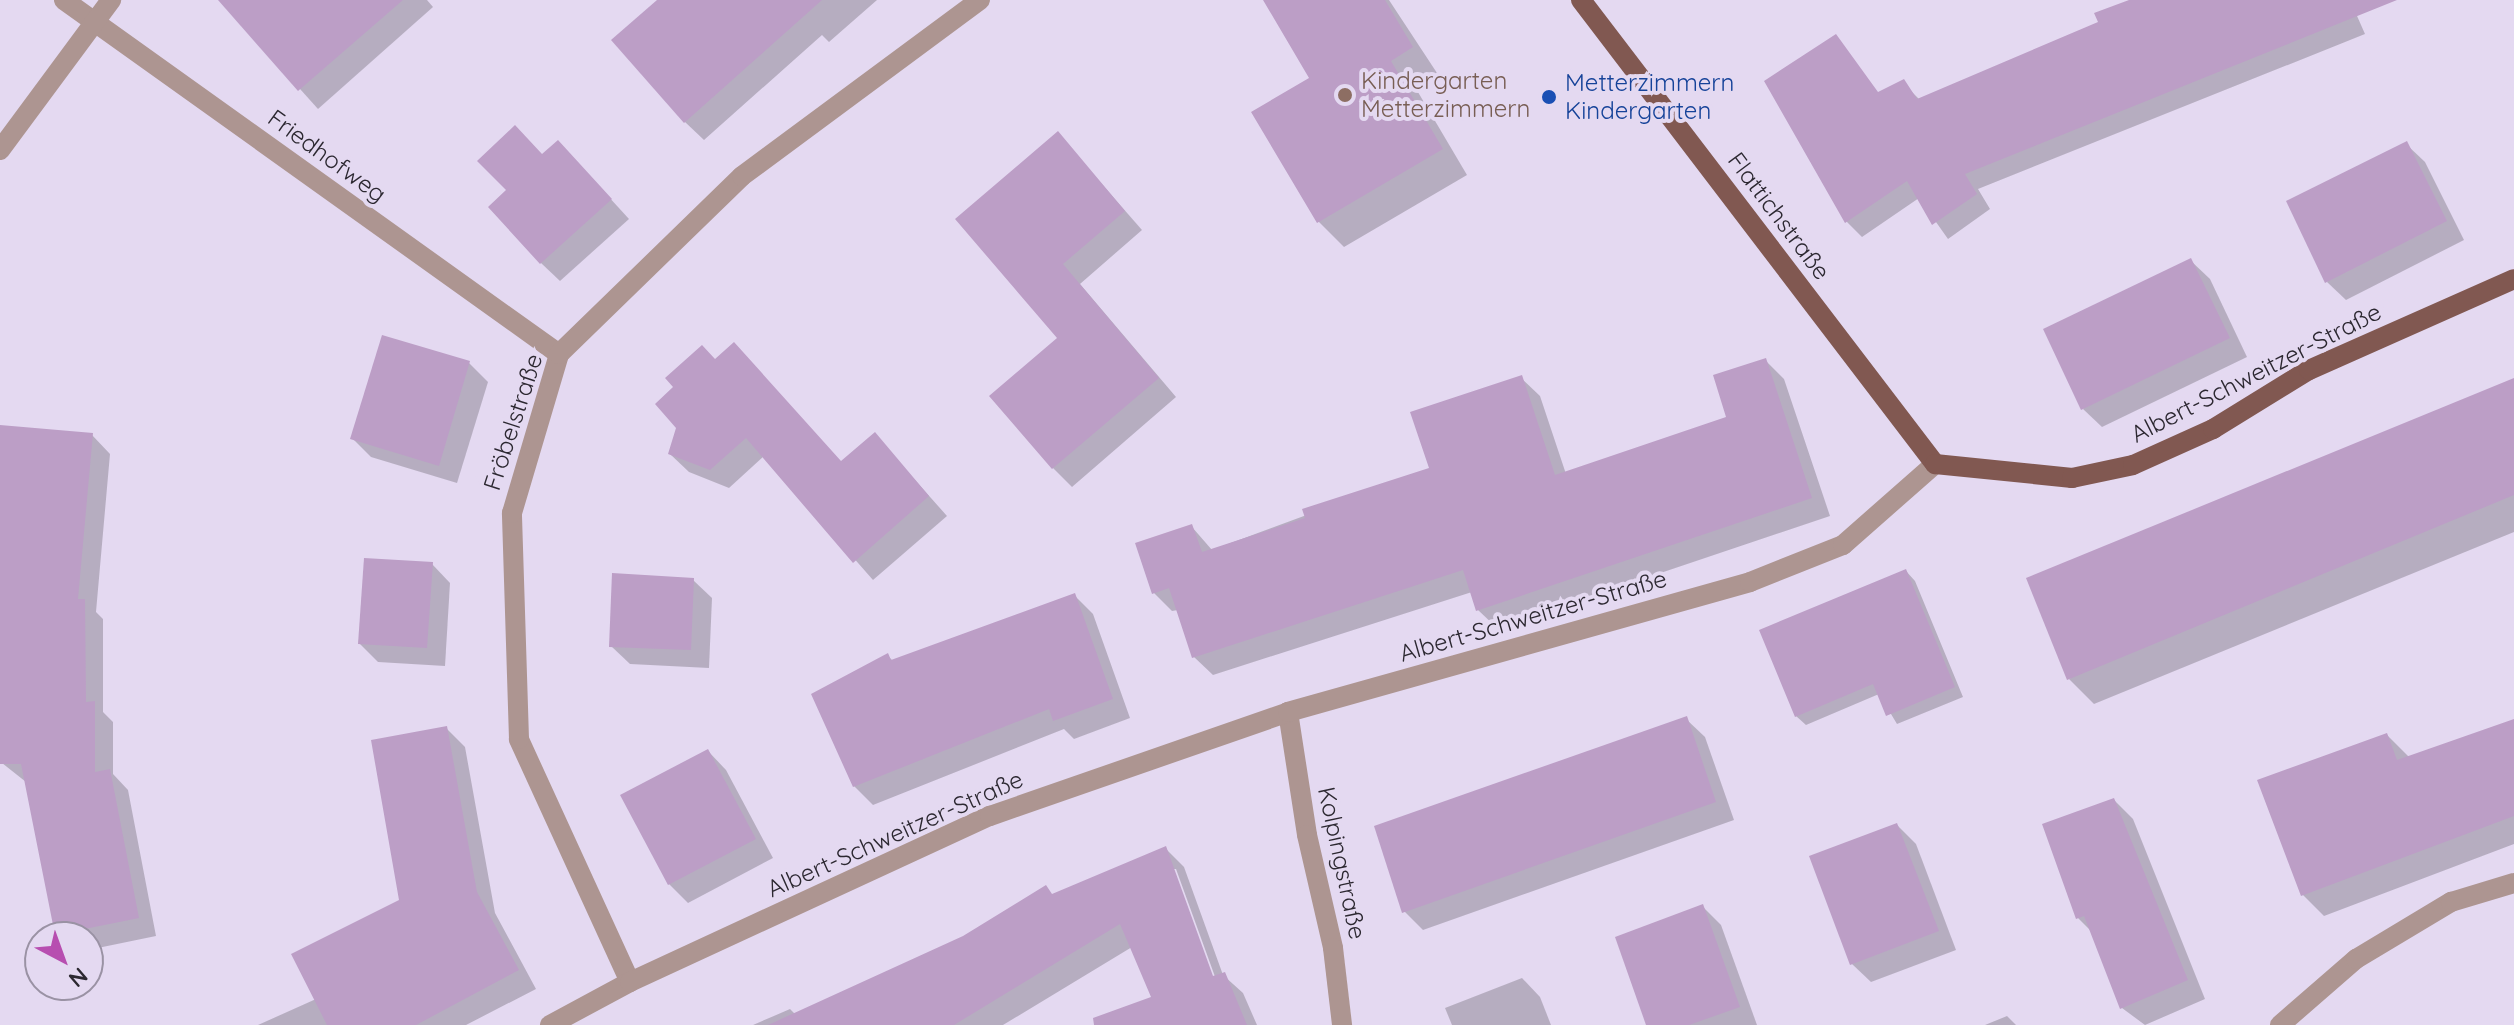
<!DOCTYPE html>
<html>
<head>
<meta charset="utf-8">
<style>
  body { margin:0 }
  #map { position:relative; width:2514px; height:1025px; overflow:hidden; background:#e4d9f1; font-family:Quicksand,sans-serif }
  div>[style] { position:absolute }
  .shadow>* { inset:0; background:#0003 }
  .building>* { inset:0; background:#bc9ec6 }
  .minor>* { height:20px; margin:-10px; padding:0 10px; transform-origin:10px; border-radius:10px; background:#ad9591 }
  .major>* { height:20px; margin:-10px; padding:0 10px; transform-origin:10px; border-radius:10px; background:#815851 }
  .dots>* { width:22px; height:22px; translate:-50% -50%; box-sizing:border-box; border:4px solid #e4d9f1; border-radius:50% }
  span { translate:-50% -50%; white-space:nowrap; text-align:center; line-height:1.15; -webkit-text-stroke:8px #e4d9f1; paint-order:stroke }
  .education-label { font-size:24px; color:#785e54 }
  .left { translate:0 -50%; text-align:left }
  .transit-label { font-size:24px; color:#164399 }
  .street-label { font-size:24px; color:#2c2831 }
  .north { position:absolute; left:24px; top:921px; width:80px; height:80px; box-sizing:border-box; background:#e4d9f1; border:2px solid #9a92a4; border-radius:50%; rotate:139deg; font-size:22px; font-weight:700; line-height:32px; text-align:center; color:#2c2831 }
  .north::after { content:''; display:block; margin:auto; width:28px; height:36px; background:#b74eb0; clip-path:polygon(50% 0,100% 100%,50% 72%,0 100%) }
</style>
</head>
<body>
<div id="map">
  <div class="shadow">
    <div style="clip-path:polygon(261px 0,427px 0,433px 7px,318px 109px,239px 21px)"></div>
    <div style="clip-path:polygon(660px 0,877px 0,829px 42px,822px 35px,704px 140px,685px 122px)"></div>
    <div style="clip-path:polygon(1265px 0,1389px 0,1437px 73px,1415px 87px,1467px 175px,1344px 247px,1319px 222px,1311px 78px)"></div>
    <div style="clip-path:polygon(2133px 0,2350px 0,2365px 34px,1978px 189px,1990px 209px,1948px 239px,1919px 198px,1862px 237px,1847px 222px,1795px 131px,1908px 88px,1920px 100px,2100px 23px)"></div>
    <div style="clip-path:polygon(1058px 134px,1142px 230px,1080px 284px,1176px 397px,1072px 487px,1053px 468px,1060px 338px)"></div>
    <div style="clip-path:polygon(2406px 144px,2425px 162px,2464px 240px,2346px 300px,2327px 282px)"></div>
    <div style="clip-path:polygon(542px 156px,576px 161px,629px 219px,560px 281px,541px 263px)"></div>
    <div style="clip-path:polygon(2191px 261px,2210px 279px,2247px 357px,2102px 427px,2083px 409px)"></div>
    <div style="clip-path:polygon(1765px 360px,1784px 379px,1830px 516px,1497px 628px,1478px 610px,1472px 592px,1213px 675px,1194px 657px,1178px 610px,1172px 611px,1154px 593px,1192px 527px,1212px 550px,1431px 469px,1521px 378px,1540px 396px,1566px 474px,1729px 418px)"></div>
    <div style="clip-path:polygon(715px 361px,842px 463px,875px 435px,947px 516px,873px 580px,764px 456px,729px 488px,689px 472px,670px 454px)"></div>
    <div style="clip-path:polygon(469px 363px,488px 382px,457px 483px,371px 457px,353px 439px)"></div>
    <div style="clip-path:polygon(2514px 381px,2514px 532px,2094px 704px,2069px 679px)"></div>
    <div style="clip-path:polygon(92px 435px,110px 454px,96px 612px,103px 619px,103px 712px,113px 722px,113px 774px,128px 790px,156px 936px,88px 950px,88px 937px,57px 934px,26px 782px,2px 763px,0 448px)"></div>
    <div style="clip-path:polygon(432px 564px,450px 583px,445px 666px,378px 662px,360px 644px)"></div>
    <div style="clip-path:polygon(1906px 571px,1915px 581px,1963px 697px,1897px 724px,1879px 694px,1806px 725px,1796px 716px)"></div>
    <div style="clip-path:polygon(693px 580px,712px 598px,709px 668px,630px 664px,611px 646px)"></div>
    <div style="clip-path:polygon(1074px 595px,1093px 614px,1130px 718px,1074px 739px,1064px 729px,873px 805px,854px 786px,888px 656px,893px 661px)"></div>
    <div style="clip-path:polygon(1686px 719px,1705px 737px,1734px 820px,1423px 930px,1404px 911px)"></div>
    <div style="clip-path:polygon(2514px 721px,2514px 844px,2324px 916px,2302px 894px,2387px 735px,2410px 758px)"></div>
    <div style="clip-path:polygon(446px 728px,465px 747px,495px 913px,536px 989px,466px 1025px,258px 1025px,316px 999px,401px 901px)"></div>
    <div style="clip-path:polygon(708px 751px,726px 770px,773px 858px,688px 903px,669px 884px)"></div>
    <div style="clip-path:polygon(2114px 800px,2133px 819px,2205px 999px,2145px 1025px,2122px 1008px,2092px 932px,2078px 918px)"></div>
    <div style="clip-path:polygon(1897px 825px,1916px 844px,1956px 950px,1871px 982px,1852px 964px)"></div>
    <div style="clip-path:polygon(evenodd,1166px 849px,1184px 867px,1223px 975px,1243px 993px,1257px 1025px,1165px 1025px,1132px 947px,1003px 1025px,753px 1025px,790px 1009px,795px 1014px,1166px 849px,1172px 869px,1176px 869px,1218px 985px,1214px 986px,1172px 869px)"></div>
    <div style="clip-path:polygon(1703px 907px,1721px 925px,1757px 1025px,1648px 1025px)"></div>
    <div style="clip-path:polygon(1522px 978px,1540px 997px,1551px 1025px,1452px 1025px,1445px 1008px)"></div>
    <div style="clip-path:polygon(2007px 1016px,2016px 1025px,1985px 1025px)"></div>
  </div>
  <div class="building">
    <div style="clip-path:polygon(218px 0,403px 0,298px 91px)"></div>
    <div style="clip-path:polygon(657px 0,822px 0,684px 123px,611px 40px)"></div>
    <div style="clip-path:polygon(1263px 0,1385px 0,1413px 47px,1391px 61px,1443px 149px,1317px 223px,1251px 112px,1309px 78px)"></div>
    <div style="clip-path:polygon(2129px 0,2397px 0,1965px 174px,1977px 194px,1932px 225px,1907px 181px,1845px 223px,1764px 81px,1836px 34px,1878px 92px,1904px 79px,1917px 99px,2098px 22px,2094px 13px)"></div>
    <div style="clip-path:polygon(515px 125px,542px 154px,558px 140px,612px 199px,540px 264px,488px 207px,506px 190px,477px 161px)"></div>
    <div style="clip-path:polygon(1058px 131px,1125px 211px,1063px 264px,1159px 378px,1052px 469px,989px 396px,1057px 338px,955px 219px)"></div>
    <div style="clip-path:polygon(2407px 141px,2447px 221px,2325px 283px,2286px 201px)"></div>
    <div style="clip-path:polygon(2191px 258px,2230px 338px,2081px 410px,2043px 329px)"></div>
    <div style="clip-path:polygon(382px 335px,470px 361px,439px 466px,350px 439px)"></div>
    <div style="clip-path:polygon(734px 342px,841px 461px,875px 432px,929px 496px,853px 563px,746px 438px,710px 470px,668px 454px,676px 428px,655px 404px,673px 387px,665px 378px,702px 345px,715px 359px)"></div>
    <div style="clip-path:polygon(1766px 358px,1812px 498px,1476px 611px,1463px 570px,1192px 658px,1169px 588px,1152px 594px,1135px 543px,1192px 524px,1202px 552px,1305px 518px,1302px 509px,1429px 468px,1410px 412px,1522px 375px,1555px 475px,1726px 417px,1713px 375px)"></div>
    <div style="clip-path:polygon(2514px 378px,2514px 495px,2067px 680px,2026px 578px)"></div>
    <div style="clip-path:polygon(0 425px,93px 433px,78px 599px,85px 599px,86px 702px,95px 701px,95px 772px,110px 769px,139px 918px,55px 935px,21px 764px,0 764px)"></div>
    <div style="clip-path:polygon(364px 558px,433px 562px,427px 648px,358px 644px)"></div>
    <div style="clip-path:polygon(1906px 569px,1955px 687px,1886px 716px,1873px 684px,1795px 717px,1759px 630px)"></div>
    <div style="clip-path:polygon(612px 573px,694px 578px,691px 650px,609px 647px)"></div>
    <div style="clip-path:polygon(1075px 593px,1113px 699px,1053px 721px,1049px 709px,853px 787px,811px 694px,888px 653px,891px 660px)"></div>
    <div style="clip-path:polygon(1687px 716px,1716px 802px,1402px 913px,1374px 826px)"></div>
    <div style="clip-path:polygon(2514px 719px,2514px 816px,2301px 896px,2257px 780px,2387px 733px,2397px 760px)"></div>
    <div style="clip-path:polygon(447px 726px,477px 892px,519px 970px,416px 1025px,327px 1025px,291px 954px,399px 900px,371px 740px)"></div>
    <div style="clip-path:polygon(708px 749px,756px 839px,668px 885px,620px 795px)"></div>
    <div style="clip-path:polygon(2114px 798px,2188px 980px,2120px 1009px,2084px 916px,2076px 919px,2042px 824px)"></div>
    <div style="clip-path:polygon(1897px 823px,1939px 931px,1850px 965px,1809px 856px)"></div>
    <div style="clip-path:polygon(1166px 846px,1213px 976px,1225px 972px,1247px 1025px,1094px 1025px,1093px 1018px,1151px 997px,1120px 924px,954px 1025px,768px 1025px,963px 936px,1046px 885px,1052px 894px)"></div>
    <div style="clip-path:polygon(1703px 904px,1740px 1007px,1689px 1025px,1646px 1025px,1615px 937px)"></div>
  </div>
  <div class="minor">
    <div style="left:64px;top:0;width:609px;rotate:35.57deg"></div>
    <div style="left:0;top:150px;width:187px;rotate:-53.5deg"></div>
    <div style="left:1288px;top:712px;width:124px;rotate:81.2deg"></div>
    <div style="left:1307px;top:835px;width:116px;rotate:77deg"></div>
    <div style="left:1333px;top:948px;width:78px;rotate:83.3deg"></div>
    <div style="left:630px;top:982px;width:267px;rotate:-114.6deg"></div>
    <div style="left:519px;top:739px;width:226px;rotate:-91.8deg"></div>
    <div style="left:512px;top:513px;width:166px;rotate:-73.5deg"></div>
    <div style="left:559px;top:354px;width:255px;rotate:-44.2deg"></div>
    <div style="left:742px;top:176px;width:296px;rotate:-36.5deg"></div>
    <div style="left:550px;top:1025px;width:91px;rotate:-28.3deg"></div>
    <div style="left:630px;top:982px;width:396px;rotate:-24.8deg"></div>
    <div style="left:990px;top:816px;width:316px;rotate:-19.2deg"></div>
    <div style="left:1288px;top:712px;width:480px;rotate:-15.7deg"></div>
    <div style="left:1750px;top:582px;width:100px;rotate:-21.7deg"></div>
    <div style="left:1843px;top:545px;width:123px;rotate:-41.4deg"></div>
    <div style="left:2280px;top:1025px;width:101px;rotate:-41deg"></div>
    <div style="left:2356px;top:959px;width:111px;rotate:-31deg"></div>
    <div style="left:2451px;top:902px;width:66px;rotate:-16.8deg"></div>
  </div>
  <div class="major">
    <div style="left:1581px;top:0;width:584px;rotate:52.66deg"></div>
    <div style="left:1935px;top:464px;width:138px;rotate:5.8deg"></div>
    <div style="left:2072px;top:478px;width:62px;rotate:-12deg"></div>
    <div style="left:2133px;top:465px;width:88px;rotate:-24.2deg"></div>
    <div style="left:2213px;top:429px;width:113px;rotate:-31.6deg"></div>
    <div style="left:2309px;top:370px;width:224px;rotate:-23.9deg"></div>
  </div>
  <div class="dots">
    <div style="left:1345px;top:95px;background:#8d6e63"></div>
    <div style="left:1549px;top:97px;background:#1a4fb4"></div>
  </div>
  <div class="education-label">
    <span class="left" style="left:1361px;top:95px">Kindergarten<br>Metterzimmern</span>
  </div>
  <div class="transit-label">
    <span class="left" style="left:1565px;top:97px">Metterzimmern<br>Kindergarten</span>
  </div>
  <div class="street-label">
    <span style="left:327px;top:156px;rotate:36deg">Friedhofweg</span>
    <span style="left:1779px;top:216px;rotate:53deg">Flattichstraße</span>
    <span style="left:2256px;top:373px;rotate:-27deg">Albert-Schweitzer-Straße</span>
    <span style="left:513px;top:422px;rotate:-72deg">Fröbelstraße</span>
    <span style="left:1533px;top:616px;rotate:-16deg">Albert-Schweitzer-Straße</span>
    <span style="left:895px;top:834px;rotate:-24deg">Albert-Schweitzer-Straße</span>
    <span style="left:1342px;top:863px;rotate:78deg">Kolpingstraße</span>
  </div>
  <div class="north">N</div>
</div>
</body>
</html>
